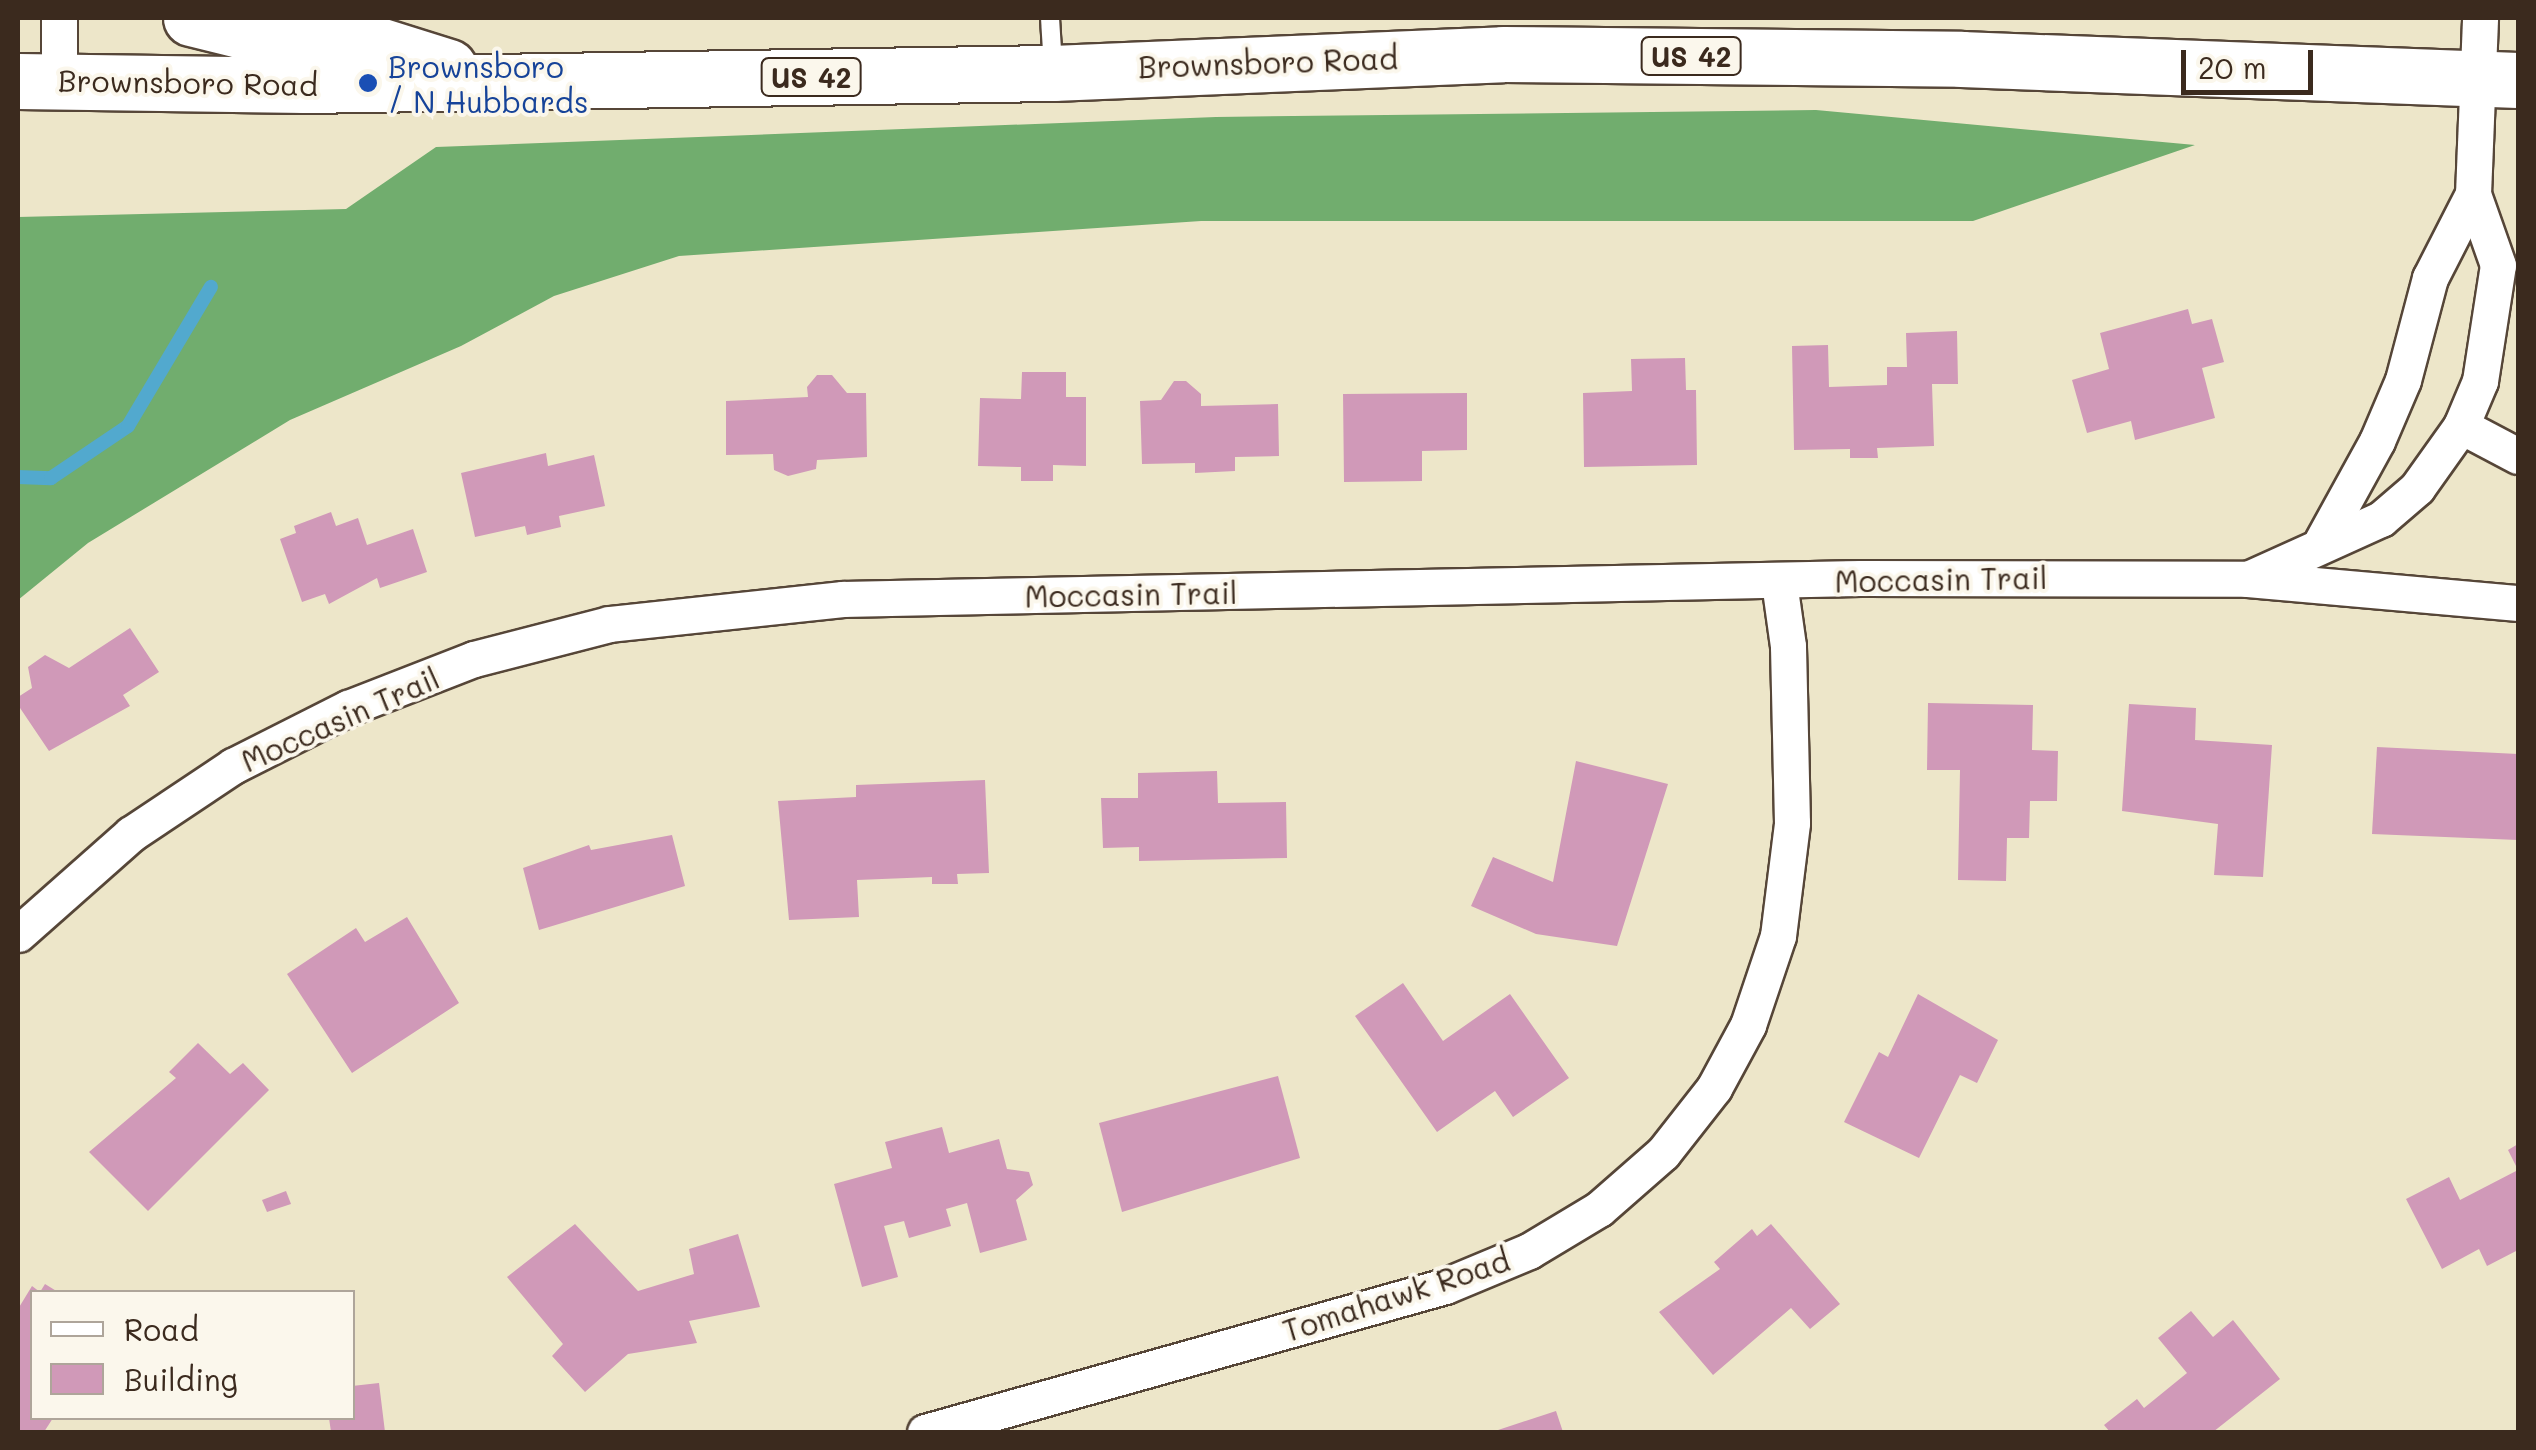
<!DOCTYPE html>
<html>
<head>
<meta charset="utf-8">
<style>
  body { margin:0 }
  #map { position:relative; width:2536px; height:1450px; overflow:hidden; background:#ede6c9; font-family:Mali,sans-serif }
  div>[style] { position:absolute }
  .forest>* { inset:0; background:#71ad6e }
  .stream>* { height:14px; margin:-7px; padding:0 7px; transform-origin:7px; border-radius:7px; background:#52a9ce }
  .building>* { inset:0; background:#d099b8 }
  .roads { filter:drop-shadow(2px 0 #564638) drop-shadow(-2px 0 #564638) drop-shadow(0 2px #564638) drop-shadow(0 -2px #564638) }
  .service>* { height:18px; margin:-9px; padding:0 9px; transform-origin:9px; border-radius:9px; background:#fff }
  .minor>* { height:35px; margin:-17.5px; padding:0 17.5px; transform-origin:17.5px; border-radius:17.5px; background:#fff }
  .primary>* { height:55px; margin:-27.5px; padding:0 27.5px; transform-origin:27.5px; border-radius:27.5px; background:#fff }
  .dots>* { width:28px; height:28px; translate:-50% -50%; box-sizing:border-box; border:5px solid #fbf7ec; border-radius:50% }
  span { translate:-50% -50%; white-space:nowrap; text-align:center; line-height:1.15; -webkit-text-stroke:8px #fbf7ec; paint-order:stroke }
  .shield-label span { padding:2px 8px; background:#fbf7ec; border:2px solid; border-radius:8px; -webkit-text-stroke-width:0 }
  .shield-label { font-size:28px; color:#3b2a1e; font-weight:700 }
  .street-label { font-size:30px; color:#3b2a1e }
  .transit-label { font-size:30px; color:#164399 }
  .left { translate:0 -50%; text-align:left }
  .frame { position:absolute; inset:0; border:20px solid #3b2a1e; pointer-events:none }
  .legend { position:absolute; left:30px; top:1290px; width:325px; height:130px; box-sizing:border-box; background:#fbf7ec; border:2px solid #aea59a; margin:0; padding:12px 18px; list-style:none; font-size:30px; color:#3b2a1e }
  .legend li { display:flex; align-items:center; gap:20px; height:50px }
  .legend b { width:50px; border:2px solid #aea59a }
  .scale { position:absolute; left:2181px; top:50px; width:132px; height:45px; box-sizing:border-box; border:5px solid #3b2a1e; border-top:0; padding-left:12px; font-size:30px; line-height:35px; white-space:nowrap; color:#3b2a1e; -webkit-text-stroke:8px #fbf7ec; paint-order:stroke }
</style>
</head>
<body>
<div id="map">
  <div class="forest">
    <div style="clip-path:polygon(1816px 110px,2195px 145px,1973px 221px,1201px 221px,679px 256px,554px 296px,461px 346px,290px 420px,88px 543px,18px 600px,18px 217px,346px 209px,436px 147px,1216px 117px)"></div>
  </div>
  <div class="stream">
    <div style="left:18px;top:477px;width:33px;rotate:2deg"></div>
    <div style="left:51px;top:478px;width:93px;rotate:-34deg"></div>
    <div style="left:128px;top:426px;width:162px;rotate:-59.2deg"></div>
  </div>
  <div class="building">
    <div style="clip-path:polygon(2188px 309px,2192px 324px,2212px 319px,2224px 362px,2202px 368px,2215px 418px,2135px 440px,2131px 421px,2087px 433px,2072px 380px,2109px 369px,2100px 333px)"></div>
    <div style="clip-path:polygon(1957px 331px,1958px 384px,1932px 384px,1934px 446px,1877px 448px,1878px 458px,1850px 458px,1850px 449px,1794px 450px,1792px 346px,1828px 345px,1829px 387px,1887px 385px,1887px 367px,1907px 367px,1906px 333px)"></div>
    <div style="clip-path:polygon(1685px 358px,1686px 390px,1696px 390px,1697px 465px,1584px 467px,1583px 393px,1632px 391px,1631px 359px)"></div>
    <div style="clip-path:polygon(1022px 372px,1066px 372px,1066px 397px,1086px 397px,1086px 466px,1053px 465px,1053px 481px,1021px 481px,1021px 467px,978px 466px,980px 398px,1021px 399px)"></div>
    <div style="clip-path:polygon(817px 375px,832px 375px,847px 393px,866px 393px,867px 457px,817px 460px,816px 469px,788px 476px,774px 470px,773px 454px,726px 455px,726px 401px,808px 397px,807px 387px)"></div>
    <div style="clip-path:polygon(1174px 381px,1186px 381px,1201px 394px,1201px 406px,1278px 404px,1279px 456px,1235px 457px,1235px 471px,1195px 473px,1195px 463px,1142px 464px,1140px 401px,1161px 400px)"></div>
    <div style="clip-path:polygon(1467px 393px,1467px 450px,1422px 451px,1422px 481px,1344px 482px,1343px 394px)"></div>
    <div style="clip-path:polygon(546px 453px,548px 466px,594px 455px,605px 506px,559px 516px,561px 527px,527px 535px,525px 526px,475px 537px,461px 473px)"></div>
    <div style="clip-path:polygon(331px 512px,336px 526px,358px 518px,367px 545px,413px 529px,427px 572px,380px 588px,377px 578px,329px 604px,325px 594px,302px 602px,280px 539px,296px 533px,294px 526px)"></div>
    <div style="clip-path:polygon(130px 628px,159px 672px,123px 695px,130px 706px,49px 751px,18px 705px,18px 697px,32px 688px,28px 667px,45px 655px,69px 668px)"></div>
    <div style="clip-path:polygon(1928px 703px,2033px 705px,2032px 750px,2058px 751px,2057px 801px,2030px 801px,2029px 838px,2007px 838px,2006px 881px,1958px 880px,1960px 770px,1927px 770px)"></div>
    <div style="clip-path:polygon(2129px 704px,2196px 708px,2195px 740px,2272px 745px,2263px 877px,2214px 875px,2218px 824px,2122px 811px)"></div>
    <div style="clip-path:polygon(2377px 747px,2518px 754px,2518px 840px,2372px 834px)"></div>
    <div style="clip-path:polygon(1576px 761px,1668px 784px,1617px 946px,1536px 934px,1471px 906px,1493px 857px,1553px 882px)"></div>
    <div style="clip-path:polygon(1217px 771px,1218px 803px,1286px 802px,1287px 858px,1139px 861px,1139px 847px,1103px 848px,1101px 798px,1138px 798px,1138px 773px)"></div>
    <div style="clip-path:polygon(985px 780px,989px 873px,957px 874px,958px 884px,932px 884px,932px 877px,857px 880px,859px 917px,789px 920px,778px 801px,856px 797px,856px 785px)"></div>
    <div style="clip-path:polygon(672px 835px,685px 886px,539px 930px,523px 868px,589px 845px,591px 850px)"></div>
    <div style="clip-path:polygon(407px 917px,459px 1003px,352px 1073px,287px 974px,356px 928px,365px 942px)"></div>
    <div style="clip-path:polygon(1403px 983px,1443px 1041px,1510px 994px,1569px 1078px,1513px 1117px,1495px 1091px,1437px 1132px,1355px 1016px)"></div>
    <div style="clip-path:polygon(1918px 994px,1998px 1040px,1977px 1083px,1960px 1075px,1919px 1158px,1844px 1122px,1879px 1052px,1888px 1057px)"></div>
    <div style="clip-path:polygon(198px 1043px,230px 1074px,243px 1063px,269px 1090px,148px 1211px,89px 1152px,176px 1078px,169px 1072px)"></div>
    <div style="clip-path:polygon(1278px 1076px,1300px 1158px,1122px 1212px,1099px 1123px)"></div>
    <div style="clip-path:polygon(942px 1127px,949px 1153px,999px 1139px,1007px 1169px,1029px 1172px,1033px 1185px,1016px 1200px,1027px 1240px,980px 1253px,967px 1203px,946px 1209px,951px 1226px,909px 1238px,904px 1221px,884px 1226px,898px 1277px,862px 1287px,834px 1184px,892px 1168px,885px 1142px)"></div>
    <div style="clip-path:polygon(2518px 1144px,2518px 1250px,2487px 1266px,2479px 1249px,2442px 1269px,2406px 1199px,2449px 1177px,2460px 1200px,2518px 1170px,2508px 1150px)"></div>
    <div style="clip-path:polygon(286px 1191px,291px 1204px,267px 1212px,262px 1200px)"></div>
    <div style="clip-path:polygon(575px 1224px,638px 1291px,694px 1274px,689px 1249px,738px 1234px,760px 1307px,689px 1321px,697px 1343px,628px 1354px,585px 1392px,552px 1356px,563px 1344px,507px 1277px)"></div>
    <div style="clip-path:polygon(1771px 1224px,1840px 1304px,1810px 1329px,1791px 1308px,1713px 1375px,1659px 1312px,1720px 1269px,1714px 1262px,1752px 1229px,1757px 1236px)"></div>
    <div style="clip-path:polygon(45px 1284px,58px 1292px,32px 1292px,32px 1418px,53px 1418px,44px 1432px,18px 1432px,18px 1309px,32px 1286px,40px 1292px)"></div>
    <div style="clip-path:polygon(2191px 1311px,2213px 1337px,2233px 1320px,2280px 1379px,2213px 1432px,2110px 1432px,2104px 1425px,2137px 1399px,2144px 1408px,2187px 1373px,2158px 1338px)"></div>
    <div style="clip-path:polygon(379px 1383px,385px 1432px,331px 1432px,329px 1418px,352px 1418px,352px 1386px)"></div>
    <div style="clip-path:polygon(1556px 1411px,1563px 1432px,1492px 1432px)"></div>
  </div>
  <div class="roads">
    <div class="service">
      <div style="left:1050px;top:18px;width:49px;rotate:86.5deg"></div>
    </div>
    <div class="minor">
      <div style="left:59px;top:18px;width:62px;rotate:90deg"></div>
      <div style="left:2461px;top:426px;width:64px;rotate:27.8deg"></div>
      <div style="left:2322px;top:541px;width:114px;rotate:-61.2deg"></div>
      <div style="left:2377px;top:441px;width:66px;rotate:-66.9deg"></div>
      <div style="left:2403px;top:380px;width:106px;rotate:-75.2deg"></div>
      <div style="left:2430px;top:278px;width:94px;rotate:-62.9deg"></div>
      <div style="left:2248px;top:579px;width:271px;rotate:5.1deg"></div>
      <div style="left:18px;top:934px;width:151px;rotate:-41.5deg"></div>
      <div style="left:131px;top:834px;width:123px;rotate:-33.7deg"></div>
      <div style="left:233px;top:766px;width:129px;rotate:-26.8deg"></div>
      <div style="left:348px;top:708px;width:135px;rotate:-21.3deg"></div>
      <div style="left:474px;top:659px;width:139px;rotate:-14.5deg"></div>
      <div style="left:609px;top:624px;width:234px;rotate:-6.1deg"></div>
      <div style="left:842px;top:599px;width:1019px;rotate:-1.18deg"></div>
      <div style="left:1861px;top:578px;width:387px;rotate:0.1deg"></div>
      <div style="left:2248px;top:579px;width:146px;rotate:-24.3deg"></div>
      <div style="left:2381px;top:519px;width:48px;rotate:-40.7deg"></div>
      <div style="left:2417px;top:488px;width:76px;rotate:-54.6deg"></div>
      <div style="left:2461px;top:426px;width:49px;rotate:-67.1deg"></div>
      <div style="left:2480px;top:381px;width:117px;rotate:-81.2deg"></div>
      <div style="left:2498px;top:265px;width:75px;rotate:-109.4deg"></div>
      <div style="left:2473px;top:194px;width:176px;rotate:-87.7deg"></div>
      <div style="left:925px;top:1432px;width:540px;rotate:-15.68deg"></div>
      <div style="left:1445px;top:1286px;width:91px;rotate:-22.6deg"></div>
      <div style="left:1529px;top:1251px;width:82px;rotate:-31deg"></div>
      <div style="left:1599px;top:1209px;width:85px;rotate:-41.2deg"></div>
      <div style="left:1663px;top:1153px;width:83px;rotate:-51.9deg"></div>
      <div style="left:1714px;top:1088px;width:72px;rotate:-61.6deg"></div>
      <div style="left:1748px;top:1025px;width:94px;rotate:-71.4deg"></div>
      <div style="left:1778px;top:936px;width:114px;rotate:-82.9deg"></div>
      <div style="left:1792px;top:823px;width:177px;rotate:-91.3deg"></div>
      <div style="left:1788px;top:646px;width:65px;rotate:-98deg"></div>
    </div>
    <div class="primary">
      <div style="left:191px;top:18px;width:50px;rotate:13.8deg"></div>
      <div style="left:240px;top:30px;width:97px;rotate:1.2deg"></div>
      <div style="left:337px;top:32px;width:117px;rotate:17.4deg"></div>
      <div style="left:18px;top:81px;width:286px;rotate:0.8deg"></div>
      <div style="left:304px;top:85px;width:749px;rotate:-0.92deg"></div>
      <div style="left:1053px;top:73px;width:450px;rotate:-2.4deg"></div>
      <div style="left:1503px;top:54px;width:458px;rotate:0.6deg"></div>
      <div style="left:1961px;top:59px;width:557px;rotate:2.16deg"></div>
    </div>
  </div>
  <div class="dots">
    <div style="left:368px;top:83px;background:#1a4fb4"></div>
  </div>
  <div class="shield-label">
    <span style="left:1691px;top:56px">US 42</span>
    <span style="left:811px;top:77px">US 42</span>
  </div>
  <div class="street-label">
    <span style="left:1268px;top:62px;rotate:-2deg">Brownsboro Road</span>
    <span style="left:188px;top:82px;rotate:1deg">Brownsboro Road</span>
    <span style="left:1941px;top:579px;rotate:-1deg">Moccasin Trail</span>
    <span style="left:1131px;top:594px;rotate:-1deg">Moccasin Trail</span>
    <span style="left:340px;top:719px;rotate:-24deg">Moccasin Trail</span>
    <span style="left:1396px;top:1295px;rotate:-18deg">Tomahawk Road</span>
  </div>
  <div class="transit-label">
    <span class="left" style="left:388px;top:83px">Brownsboro<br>/ N Hubbards</span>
  </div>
  <div class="frame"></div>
  <ul class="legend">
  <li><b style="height:12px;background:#fff"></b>Road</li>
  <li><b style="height:28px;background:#d099b8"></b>Building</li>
  </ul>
  <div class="scale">20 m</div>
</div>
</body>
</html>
